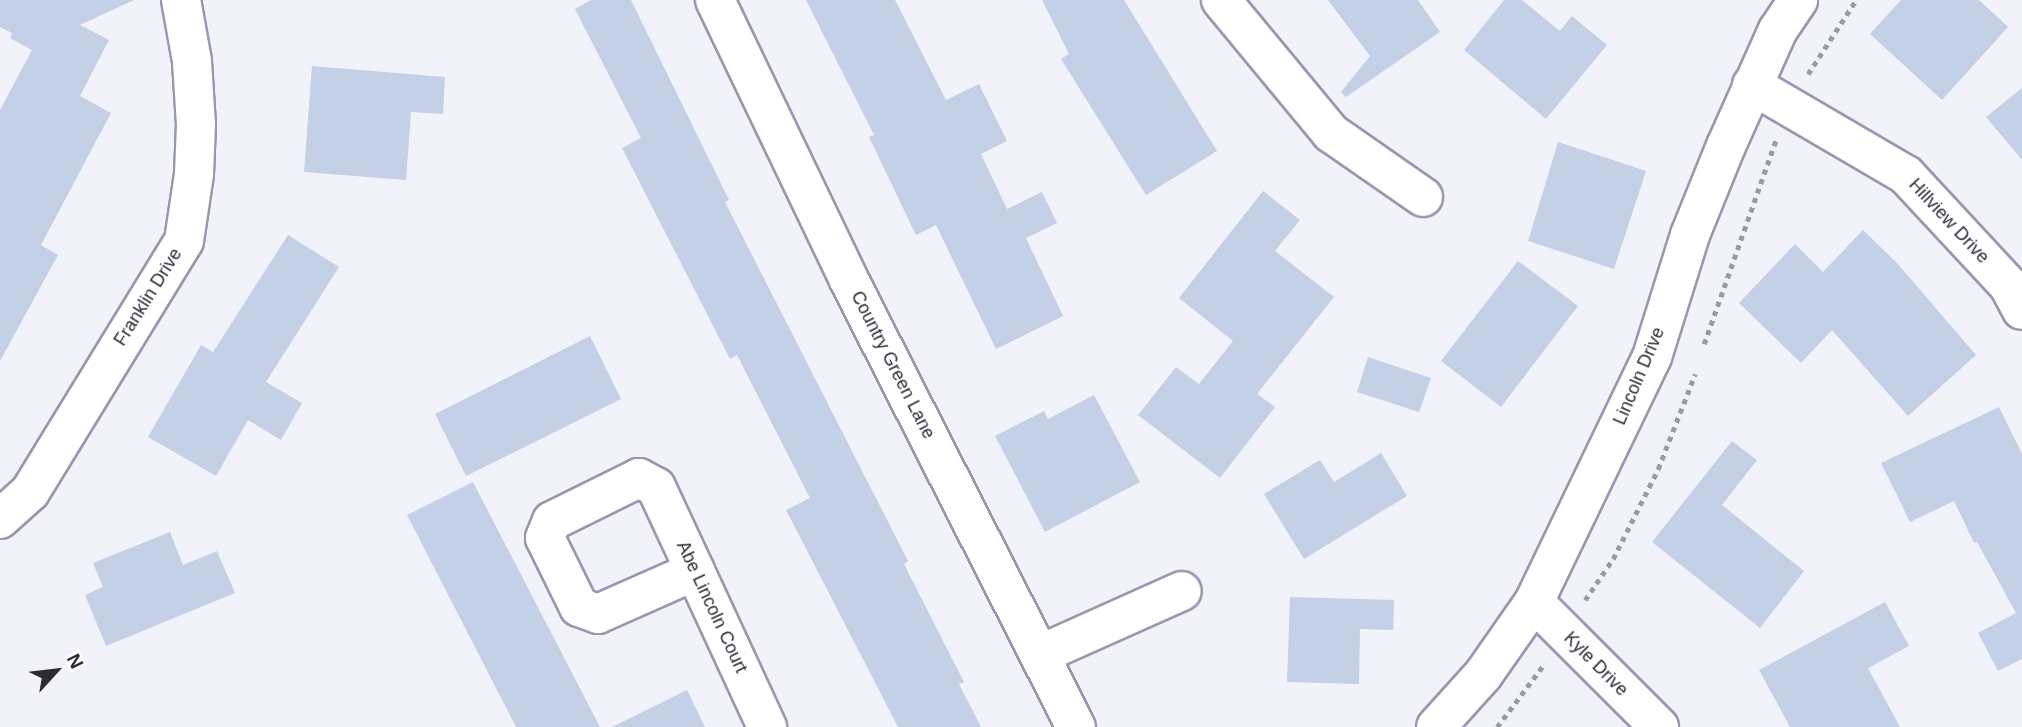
<!DOCTYPE html>
<html>
<head>
<meta charset="utf-8">
<style>
  body { margin:0 }
  #map { position:relative; width:2022px; height:727px; overflow:hidden; background:#f2f2fb; font-family:Arial,sans-serif }
  div>[style] { position:absolute }
  .building>* { inset:0; background:#c3d0e5 }
  .path>* { height:4.5px; margin-top:-2.25px; transform-origin:0; background:repeating-linear-gradient(90deg,#9a9aa3 0 5px,transparent 0 10px) }
  .roads { filter:drop-shadow(2px 0 #9897ae) drop-shadow(-2px 0 #9897ae) drop-shadow(0 2px #9897ae) drop-shadow(0 -2px #9897ae) }
  .minor>* { height:38px; margin:-19px; padding:0 19px; transform-origin:19px; border-radius:19px; background:#fff }
  span { translate:-50% -50%; white-space:nowrap; text-align:center; line-height:1.15; -webkit-text-stroke:7px #fff; paint-order:stroke }
  .street-label { font-size:18px; color:#2c2b35 }
  .north { position:absolute; left:21px; top:636px; width:70px; height:70px; -webkit-text-stroke:5px #fff; paint-order:stroke; rotate:63deg; font-size:19px; font-weight:700; line-height:28px; text-align:center; color:#2c2b35 }
  .north::after { content:''; display:block; margin:auto; width:24px; height:32px; background:#2c2b35; clip-path:polygon(50% 0,100% 100%,50% 72%,0 100%) }
</style>
</head>
<body>
<div id="map">
  <div class="building">
    <div style="clip-path:polygon(0 0,134px 0,80px 25px,109px 40px,80px 96px,111px 113px,41px 245px,58px 255px,0 361px,0 110px,32px 50px,10px 38px,12px 33px,0 27px)"></div>
    <div style="clip-path:polygon(591px 0,631px 0,729px 200px,725px 202px,908px 561px,904px 564px,964px 682px,959px 684px,981px 727px,898px 727px,786px 510px,810px 498px,737px 355px,730px 359px,622px 148px,641px 138px,575px 9px)"></div>
    <div style="clip-path:polygon(806px 0,895px 0,946px 100px,979px 84px,1007px 141px,981px 154px,1007px 209px,1042px 192px,1057px 223px,1026px 238px,1063px 316px,996px 349px,936px 225px,916px 235px,869px 137px,874px 135px)"></div>
    <div style="clip-path:polygon(1042px 0,1124px 0,1217px 151px,1146px 195px,1061px 59px,1069px 54px)"></div>
    <div style="clip-path:polygon(1328px 0,1418px 0,1440px 32px,1346px 97px,1341px 92px,1370px 56px)"></div>
    <div style="clip-path:polygon(1504px 0,1522px 0,1560px 31px,1572px 16px,1607px 45px,1546px 119px,1464px 50px)"></div>
    <div style="clip-path:polygon(1901px 0,1979px 0,2008px 27px,1942px 100px,1870px 34px)"></div>
    <div style="clip-path:polygon(312px 66px,445px 77px,443px 114px,411px 112px,406px 180px,304px 172px)"></div>
    <div style="clip-path:polygon(2022px 88px,2022px 160px,1986px 117px)"></div>
    <div style="clip-path:polygon(1558px 142px,1646px 171px,1614px 269px,1528px 241px)"></div>
    <div style="clip-path:polygon(1263px 191px,1300px 220px,1275px 251px,1334px 297px,1257px 394px,1275px 407px,1220px 478px,1138px 415px,1176px 367px,1199px 384px,1233px 341px,1179px 298px)"></div>
    <div style="clip-path:polygon(1863px 230px,1897px 263px,1976px 355px,1908px 416px,1832px 330px,1801px 363px,1739px 303px,1795px 244px,1823px 272px)"></div>
    <div style="clip-path:polygon(288px 235px,339px 267px,266px 382px,302px 403px,281px 440px,248px 420px,216px 476px,148px 437px,201px 345px,213px 352px)"></div>
    <div style="clip-path:polygon(1518px 261px,1578px 306px,1501px 407px,1441px 361px)"></div>
    <div style="clip-path:polygon(590px 336px,621px 399px,466px 476px,435px 414px)"></div>
    <div style="clip-path:polygon(1368px 357px,1431px 378px,1419px 412px,1357px 392px)"></div>
    <div style="clip-path:polygon(1094px 395px,1140px 482px,1045px 532px,995px 436px,1044px 411px,1048px 419px)"></div>
    <div style="clip-path:polygon(1999px 407px,2022px 454px,2022px 659px,1998px 671px,1978px 633px,2016px 613px,1977px 542px,1974px 543px,1954px 501px,1910px 522px,1881px 463px)"></div>
    <div style="clip-path:polygon(1732px 441px,1757px 460px,1722px 505px,1804px 571px,1760px 628px,1652px 542px)"></div>
    <div style="clip-path:polygon(1381px 453px,1407px 496px,1304px 559px,1264px 494px,1320px 460px,1334px 482px)"></div>
    <div style="clip-path:polygon(473px 482px,600px 727px,516px 727px,407px 515px)"></div>
    <div style="clip-path:polygon(170px 532px,183px 565px,217px 551px,235px 593px,106px 646px,85px 595px,103px 587px,93px 563px)"></div>
    <div style="clip-path:polygon(1290px 597px,1394px 600px,1393px 630px,1360px 629px,1359px 684px,1287px 682px)"></div>
    <div style="clip-path:polygon(1885px 602px,1909px 646px,1868px 668px,1900px 727px,1790px 727px,1759px 670px)"></div>
    <div style="clip-path:polygon(687px 690px,705px 727px,612px 727px)"></div>
  </div>
  <div class="path">
    <div style="left:1808px;top:74px;width:88px;rotate:-57deg"></div>
    <div style="left:1704px;top:344px;width:216px;rotate:-70.6deg"></div>
    <div style="left:1585px;top:600px;width:50px;rotate:-55.7deg"></div>
    <div style="left:1613px;top:559px;width:101px;rotate:-63.4deg"></div>
    <div style="left:1658px;top:469px;width:102px;rotate:-68.7deg"></div>
    <div style="left:1497px;top:727px;width:80px;rotate:-53.1deg"></div>
  </div>
  <div class="roads">
    <div class="minor">
      <div style="left:715px;top:0;width:310px;rotate:64.4deg"></div>
      <div style="left:849px;top:280px;width:501px;rotate:63.08deg"></div>
      <div style="left:1221px;top:0;width:173px;rotate:50.4deg"></div>
      <div style="left:1331px;top:133px;width:112px;rotate:34.8deg"></div>
      <div style="left:1752px;top:85px;width:178px;rotate:30.3deg"></div>
      <div style="left:1906px;top:175px;width:151px;rotate:47.1deg"></div>
      <div style="left:2009px;top:286px;width:27px;rotate:62deg"></div>
      <div style="left:0;top:519px;width:40px;rotate:-42deg"></div>
      <div style="left:30px;top:492px;width:294px;rotate:-58.5deg"></div>
      <div style="left:184px;top:241px;width:68px;rotate:-81.5deg"></div>
      <div style="left:194px;top:174px;width:49px;rotate:-87.7deg"></div>
      <div style="left:196px;top:125px;width:64px;rotate:-93.6deg"></div>
      <div style="left:192px;top:61px;width:62px;rotate:-100.2deg"></div>
      <div style="left:695px;top:571px;width:106px;rotate:156.1deg"></div>
      <div style="left:598px;top:614px;width:20px;rotate:-160deg"></div>
      <div style="left:579px;top:607px;width:77px;rotate:-116.2deg"></div>
      <div style="left:545px;top:538px;width:18px;rotate:-68deg"></div>
      <div style="left:552px;top:521px;width:97px;rotate:-26.3deg"></div>
      <div style="left:639px;top:478px;width:19px;rotate:28deg"></div>
      <div style="left:656px;top:487px;width:93px;rotate:65.1deg"></div>
      <div style="left:695px;top:571px;width:172px;rotate:65.2deg"></div>
      <div style="left:1534px;top:602px;width:177px;rotate:45deg"></div>
      <div style="left:1041px;top:654px;width:154px;rotate:-24.1deg"></div>
      <div style="left:1436px;top:727px;width:70px;rotate:-47.9deg"></div>
      <div style="left:1483px;top:675px;width:89px;rotate:-55.1deg"></div>
      <div style="left:1534px;top:602px;width:272px;rotate:-64.3deg"></div>
      <div style="left:1652px;top:357px;width:128px;rotate:-72.7deg"></div>
      <div style="left:1690px;top:235px;width:96px;rotate:-68deg"></div>
      <div style="left:1726px;top:146px;width:127px;rotate:-65.9deg"></div>
      <div style="left:1778px;top:30px;width:36px;rotate:-56deg"></div>
    </div>
  </div>
  <div class="street-label">
    <span style="left:1949px;top:221px;rotate:47deg">Hillview Drive</span>
    <span style="left:148px;top:297px;rotate:-58deg">Franklin Drive</span>
    <span style="left:893px;top:365px;rotate:63deg">Country Green Lane</span>
    <span style="left:1639px;top:376px;rotate:-67deg">Lincoln Drive</span>
    <span style="left:712px;top:607px;rotate:65deg">Abe Lincoln Court</span>
    <span style="left:1596px;top:664px;rotate:45deg">Kyle Drive</span>
  </div>
  <div class="north">N</div>
</div>
</body>
</html>
